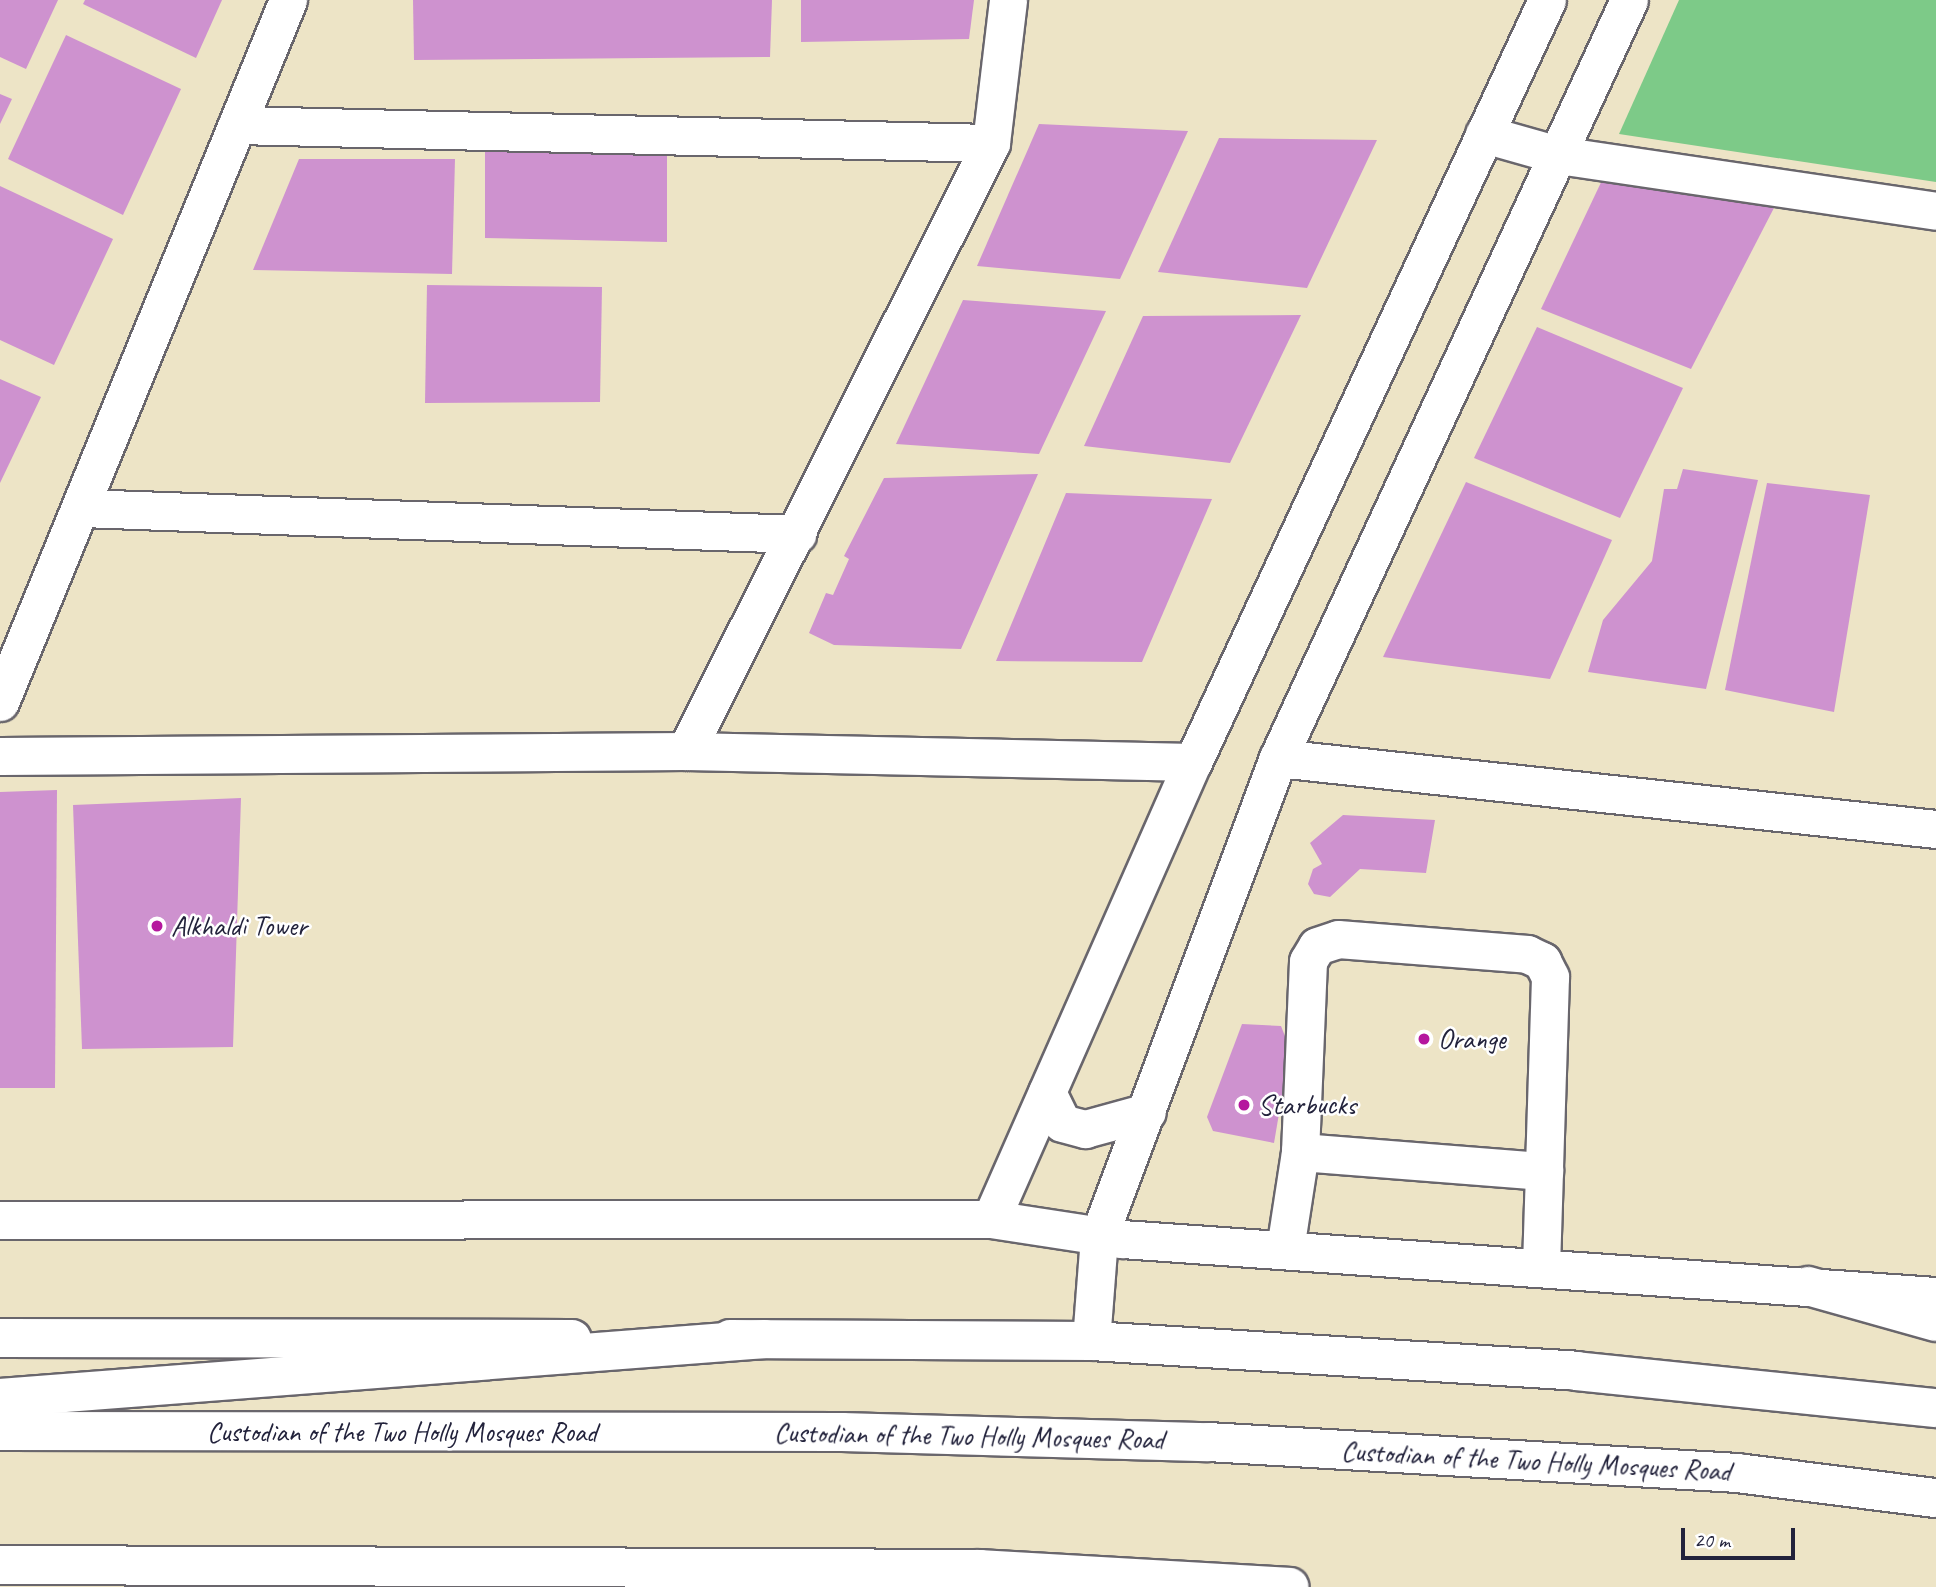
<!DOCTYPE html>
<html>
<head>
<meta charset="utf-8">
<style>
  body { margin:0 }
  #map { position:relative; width:1936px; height:1587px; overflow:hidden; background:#ede4c6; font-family:Caveat,sans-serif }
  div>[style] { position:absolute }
  .green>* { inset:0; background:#7dca88 }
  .building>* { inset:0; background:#ce92cf }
  .roads { filter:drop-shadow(2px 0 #69666c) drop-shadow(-2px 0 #69666c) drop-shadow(0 2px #69666c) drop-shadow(0 -2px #69666c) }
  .minor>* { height:37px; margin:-18.5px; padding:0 18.5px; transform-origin:18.5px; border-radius:18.5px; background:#fff }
  .major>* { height:38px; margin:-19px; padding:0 19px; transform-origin:19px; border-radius:19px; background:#fff }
  .highway>* { height:38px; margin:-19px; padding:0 19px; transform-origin:19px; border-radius:19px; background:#fff }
  .dots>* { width:19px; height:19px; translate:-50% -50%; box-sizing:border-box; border:4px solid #fff; border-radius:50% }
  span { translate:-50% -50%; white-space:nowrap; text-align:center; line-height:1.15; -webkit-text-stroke:5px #fff; paint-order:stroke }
  .poi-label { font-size:28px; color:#22223b }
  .left { translate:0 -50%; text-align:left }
  .street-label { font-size:28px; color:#22223b }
  .scale { position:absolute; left:1681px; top:1528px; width:114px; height:32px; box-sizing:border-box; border:4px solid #22223b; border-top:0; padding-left:9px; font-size:21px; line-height:24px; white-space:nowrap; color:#22223b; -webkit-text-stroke:5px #fff; paint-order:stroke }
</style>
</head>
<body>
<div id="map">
  <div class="green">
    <div style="clip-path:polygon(1679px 0,1936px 0,1936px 182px,1619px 134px)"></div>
  </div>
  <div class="building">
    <div style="clip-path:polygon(0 0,58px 0,26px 69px,0 57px)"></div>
    <div style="clip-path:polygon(85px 0,222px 0,196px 58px,83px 4px)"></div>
    <div style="clip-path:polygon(413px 0,772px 0,770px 57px,414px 60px)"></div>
    <div style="clip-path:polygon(801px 0,974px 0,969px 39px,801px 42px)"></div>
    <div style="clip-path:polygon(66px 35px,181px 89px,123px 215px,8px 159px)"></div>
    <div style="clip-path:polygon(0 94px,12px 99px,0 124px)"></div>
    <div style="clip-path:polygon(1039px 124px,1188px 131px,1120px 279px,977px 266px)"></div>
    <div style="clip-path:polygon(485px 136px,667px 139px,667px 242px,485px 238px)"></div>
    <div style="clip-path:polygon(1219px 138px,1377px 140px,1307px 288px,1158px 272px)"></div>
    <div style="clip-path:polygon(299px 159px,455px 159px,452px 274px,253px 270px)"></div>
    <div style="clip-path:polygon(1605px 174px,1776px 204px,1691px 369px,1541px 309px)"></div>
    <div style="clip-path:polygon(0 186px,113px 239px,54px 365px,0 340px)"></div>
    <div style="clip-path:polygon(427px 285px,602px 287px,600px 402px,425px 403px)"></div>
    <div style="clip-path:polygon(963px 300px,1106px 311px,1039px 454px,896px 444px)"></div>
    <div style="clip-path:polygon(1301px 315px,1230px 463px,1084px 446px,1143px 316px)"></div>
    <div style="clip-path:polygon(1537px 327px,1683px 388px,1620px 518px,1474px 458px)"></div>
    <div style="clip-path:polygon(0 379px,41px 397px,0 483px)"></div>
    <div style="clip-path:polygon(1683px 469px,1758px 480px,1706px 689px,1588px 672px,1603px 620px,1652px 561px,1664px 489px,1677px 489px)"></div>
    <div style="clip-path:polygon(1038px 474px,961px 649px,834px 645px,809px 633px,826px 593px,833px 595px,849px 559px,844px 556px,884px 478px)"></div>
    <div style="clip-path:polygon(1466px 482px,1612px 540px,1550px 679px,1383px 657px)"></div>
    <div style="clip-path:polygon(1767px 483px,1870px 495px,1834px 712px,1725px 690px)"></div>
    <div style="clip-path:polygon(1066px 493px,1212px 499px,1142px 662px,996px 661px)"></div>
    <div style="clip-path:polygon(57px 790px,55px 1088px,0 1088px,0 792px)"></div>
    <div style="clip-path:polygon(241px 798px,233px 1047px,82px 1049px,73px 805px)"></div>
    <div style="clip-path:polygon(1343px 815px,1435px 820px,1426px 873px,1360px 869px,1330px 897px,1314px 894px,1308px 884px,1313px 869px,1322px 864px,1310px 843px)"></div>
    <div style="clip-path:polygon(1242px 1024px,1281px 1026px,1290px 1049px,1274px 1143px,1213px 1131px,1207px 1117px)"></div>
  </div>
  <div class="roads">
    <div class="minor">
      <div style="left:237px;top:125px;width:754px;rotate:1.37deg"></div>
      <div style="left:1484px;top:134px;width:77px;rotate:15.8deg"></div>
      <div style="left:1558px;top:155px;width:382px;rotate:8.4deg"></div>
      <div style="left:82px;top:508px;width:716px;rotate:2.08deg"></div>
      <div style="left:0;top:702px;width:759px;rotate:-67.69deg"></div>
      <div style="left:686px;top:751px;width:680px;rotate:-63.36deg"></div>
      <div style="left:991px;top:143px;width:144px;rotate:-83.2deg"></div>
      <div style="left:0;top:756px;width:686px;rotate:-0.42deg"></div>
      <div style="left:686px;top:751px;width:507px;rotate:1.24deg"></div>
      <div style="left:1278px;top:758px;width:662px;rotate:6.16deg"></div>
      <div style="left:1047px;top:1092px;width:34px;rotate:64deg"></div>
      <div style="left:1062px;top:1123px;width:24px;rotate:15deg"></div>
      <div style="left:1085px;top:1129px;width:64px;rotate:-15.3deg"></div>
      <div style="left:1300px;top:1152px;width:191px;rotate:-87.6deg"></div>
      <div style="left:1308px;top:961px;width:17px;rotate:-59deg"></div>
      <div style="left:1317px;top:946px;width:22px;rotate:-18deg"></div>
      <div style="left:1338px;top:939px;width:190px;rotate:4.5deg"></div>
      <div style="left:1527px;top:954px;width:17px;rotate:25deg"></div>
      <div style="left:1542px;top:961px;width:18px;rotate:63deg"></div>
      <div style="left:1550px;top:977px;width:194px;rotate:91.8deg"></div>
      <div style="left:991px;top:1219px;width:500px;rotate:-66.2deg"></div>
      <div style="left:1193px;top:762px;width:840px;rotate:-65.08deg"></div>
      <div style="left:0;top:1220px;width:991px;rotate:-0.06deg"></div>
      <div style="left:991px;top:1219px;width:133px;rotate:8.7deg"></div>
      <div style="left:1122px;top:1239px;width:816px;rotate:4.01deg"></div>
      <div style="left:1285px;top:1249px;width:98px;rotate:-81.2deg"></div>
      <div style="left:1300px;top:1152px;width:245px;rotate:4.5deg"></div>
      <div style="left:1544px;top:1171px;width:95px;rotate:91.8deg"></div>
      <div style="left:1091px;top:1341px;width:105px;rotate:-85.6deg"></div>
      <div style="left:1099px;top:1236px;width:510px;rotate:-69.47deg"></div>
      <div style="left:1278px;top:758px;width:835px;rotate:-65.15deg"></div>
    </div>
    <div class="major">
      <div style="left:1808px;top:1286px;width:133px;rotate:15.7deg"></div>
      <div style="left:0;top:1338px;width:572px;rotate:0.1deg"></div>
      <div style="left:730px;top:1339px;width:361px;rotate:0.3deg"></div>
      <div style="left:1091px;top:1341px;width:486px;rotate:3.5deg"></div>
      <div style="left:1576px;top:1371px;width:362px;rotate:5.9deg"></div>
    </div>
    <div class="highway">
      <div style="left:0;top:1398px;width:767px;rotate:-4.41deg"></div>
      <div style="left:0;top:1431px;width:842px;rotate:0.07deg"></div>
      <div style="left:842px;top:1432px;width:366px;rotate:1.6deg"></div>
      <div style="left:1208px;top:1442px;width:530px;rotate:3.35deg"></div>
      <div style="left:1737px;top:1473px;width:201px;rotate:7.2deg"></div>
      <div style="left:0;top:1565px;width:980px;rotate:0.23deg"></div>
      <div style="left:980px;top:1569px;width:310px;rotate:3.3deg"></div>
    </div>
  </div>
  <div class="dots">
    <div style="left:157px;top:926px;background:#b5179e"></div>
    <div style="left:1424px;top:1039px;background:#b5179e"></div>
    <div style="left:1244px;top:1105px;background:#b5179e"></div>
  </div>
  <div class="poi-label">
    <span class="left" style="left:171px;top:926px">Alkhaldi Tower</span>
    <span class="left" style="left:1438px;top:1039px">Orange</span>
    <span class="left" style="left:1258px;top:1105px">Starbucks</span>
  </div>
  <div class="street-label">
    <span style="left:402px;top:1432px">Custodian of the Two Holly Mosques Road</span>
    <span style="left:969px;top:1436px;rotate:1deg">Custodian of the Two Holly Mosques Road</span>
    <span style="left:1536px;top:1461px;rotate:3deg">Custodian of the Two Holly Mosques Road</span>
  </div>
  <div class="scale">20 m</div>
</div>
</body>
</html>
